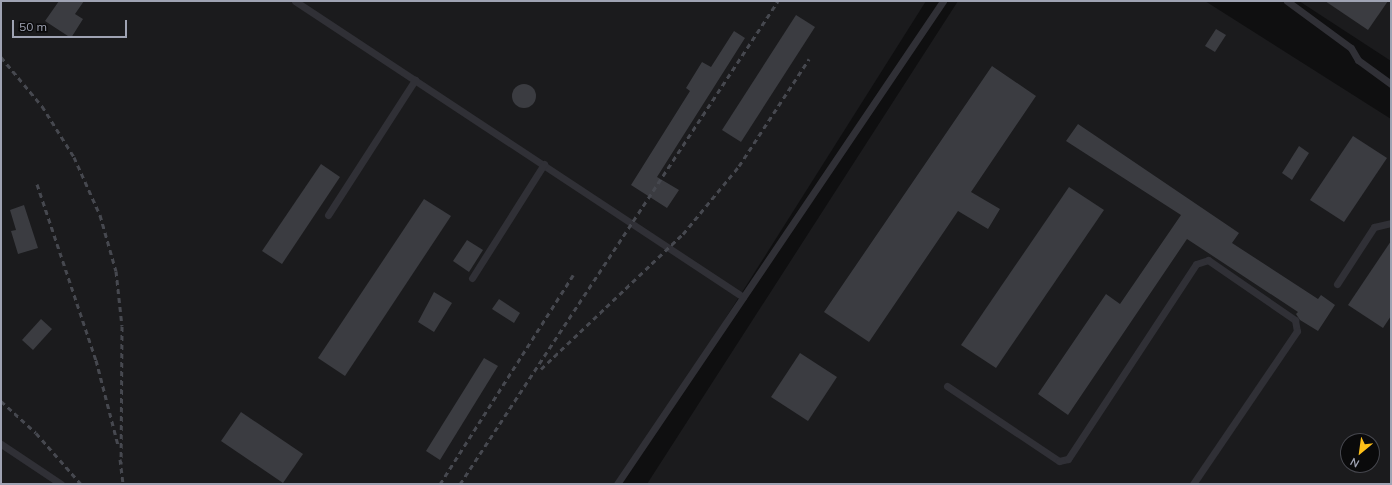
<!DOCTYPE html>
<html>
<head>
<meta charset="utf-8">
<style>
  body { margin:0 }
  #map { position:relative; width:1392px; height:485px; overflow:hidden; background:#0f0f10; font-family:Mulish,sans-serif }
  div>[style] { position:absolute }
  .built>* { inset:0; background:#1b1b1d }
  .building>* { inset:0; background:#3b3c41 }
  .round { border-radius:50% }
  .lane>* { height:7px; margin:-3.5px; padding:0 3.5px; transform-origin:3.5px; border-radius:3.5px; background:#303036 }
  .rail>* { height:3px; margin-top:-1.5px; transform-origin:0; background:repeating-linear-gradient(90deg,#46484f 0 5px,transparent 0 9px) }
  span { translate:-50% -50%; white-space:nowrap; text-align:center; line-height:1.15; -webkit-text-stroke:3px #0a0a0b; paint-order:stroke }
  .frame { position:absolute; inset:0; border:2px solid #9fa3b3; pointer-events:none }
  .north { position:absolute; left:1340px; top:433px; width:40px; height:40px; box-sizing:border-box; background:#0a0a0b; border:1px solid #46474e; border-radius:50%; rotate:209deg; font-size:11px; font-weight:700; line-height:16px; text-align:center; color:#9fa3b3 }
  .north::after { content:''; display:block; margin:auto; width:14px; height:18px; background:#ffc018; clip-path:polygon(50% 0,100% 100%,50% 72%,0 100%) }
  .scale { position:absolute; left:12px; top:20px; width:115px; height:18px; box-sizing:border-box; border:2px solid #9fa3b3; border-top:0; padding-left:5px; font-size:12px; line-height:14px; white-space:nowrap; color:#9fa3b3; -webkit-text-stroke:3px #0a0a0b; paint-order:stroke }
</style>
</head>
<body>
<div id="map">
  <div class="built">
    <div style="clip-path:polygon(1px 1px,926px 1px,621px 484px,1px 484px)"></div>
    <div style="clip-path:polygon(evenodd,958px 1px,1205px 1px,1391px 119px,1391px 484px,647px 484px,958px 1px,1348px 441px,1372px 441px,1372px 465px,1348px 465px,1348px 441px)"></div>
    <div style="clip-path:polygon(1299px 1px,1391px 1px,1391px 61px)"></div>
  </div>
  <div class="building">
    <div style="clip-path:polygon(59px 1px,84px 1px,75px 14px,83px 19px,71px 38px,45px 21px)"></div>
    <div style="clip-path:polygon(1325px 1px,1388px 1px,1368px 30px)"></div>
    <div style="clip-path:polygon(796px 15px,815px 27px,741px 142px,722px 130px)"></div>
    <div style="clip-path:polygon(1216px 29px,1226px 35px,1215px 52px,1205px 46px)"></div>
    <div style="clip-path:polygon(734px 31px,745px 38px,657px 177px,679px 190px,667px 208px,631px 185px,690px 91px,686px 88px,702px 62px,711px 67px)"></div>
    <div style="clip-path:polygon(992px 66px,1036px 96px,971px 192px,1000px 209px,988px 229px,958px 211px,869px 342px,824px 312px)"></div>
    <div class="round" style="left:512px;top:84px;width:24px;height:24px"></div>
    <div style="clip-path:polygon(1078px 124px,1239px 233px,1232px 243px,1318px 299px,1321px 295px,1335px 305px,1318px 331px,1300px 320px,1296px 314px,1298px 312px,1187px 239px,1068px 415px,1038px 394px,1106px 294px,1120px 304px,1181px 215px,1066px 141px)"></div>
    <div style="clip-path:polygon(1353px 136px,1387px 158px,1344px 222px,1310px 200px)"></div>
    <div style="clip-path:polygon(1299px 146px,1309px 153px,1292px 180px,1282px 173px)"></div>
    <div style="clip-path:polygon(321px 164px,340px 177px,282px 264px,262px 251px)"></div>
    <div style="clip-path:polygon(1069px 187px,1104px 210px,996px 368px,961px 345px)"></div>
    <div style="clip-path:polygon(424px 199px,451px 216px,345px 376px,318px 358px)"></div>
    <div style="clip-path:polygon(24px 205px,38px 248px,18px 254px,11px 231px,16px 230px,10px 210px)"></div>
    <div style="clip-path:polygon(467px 240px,483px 250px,469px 272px,453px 261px)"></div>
    <div style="clip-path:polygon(1391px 241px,1391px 316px,1383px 328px,1348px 305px)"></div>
    <div style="clip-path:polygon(434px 292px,452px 303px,434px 332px,418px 322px)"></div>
    <div style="clip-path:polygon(499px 299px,520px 313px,514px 323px,492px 309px)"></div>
    <div style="clip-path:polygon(41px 319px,52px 329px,33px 350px,22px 340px)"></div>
    <div style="clip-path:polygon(800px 353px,837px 377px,808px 421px,771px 397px)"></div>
    <div style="clip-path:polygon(484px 358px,498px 366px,440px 460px,426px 451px)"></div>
    <div style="clip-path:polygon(241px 412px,303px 454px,283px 483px,221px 441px)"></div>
  </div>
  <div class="lane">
    <div style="left:295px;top:1px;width:537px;rotate:33.45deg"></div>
    <div style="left:1287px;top:1px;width:79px;rotate:36.3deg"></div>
    <div style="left:1351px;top:48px;width:14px;rotate:60deg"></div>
    <div style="left:1358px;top:60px;width:41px;rotate:36deg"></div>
    <div style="left:328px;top:215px;width:161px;rotate:-57.2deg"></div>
    <div style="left:472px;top:278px;width:135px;rotate:-57.7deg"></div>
    <div style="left:1337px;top:284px;width:68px;rotate:-57deg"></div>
    <div style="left:1374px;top:227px;width:17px;rotate:-13deg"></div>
    <div style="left:947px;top:386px;width:135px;rotate:33.8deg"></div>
    <div style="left:1059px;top:461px;width:9px;rotate:-13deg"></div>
    <div style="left:1068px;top:459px;width:233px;rotate:-56.7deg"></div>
    <div style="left:1196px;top:264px;width:13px;rotate:-18deg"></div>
    <div style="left:1208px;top:260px;width:106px;rotate:34.6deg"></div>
    <div style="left:1295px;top:320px;width:11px;rotate:80deg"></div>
    <div style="left:1297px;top:331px;width:185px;rotate:124.2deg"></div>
    <div style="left:1px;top:444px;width:72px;rotate:33.7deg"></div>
    <div style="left:617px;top:484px;width:583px;rotate:-55.98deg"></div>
  </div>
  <div class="rail">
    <div style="left:1px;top:57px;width:64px;rotate:50.1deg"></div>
    <div style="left:42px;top:106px;width:60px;rotate:57.9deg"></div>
    <div style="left:74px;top:157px;width:64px;rotate:65.9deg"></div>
    <div style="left:100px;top:215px;width:58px;rotate:74.1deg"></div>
    <div style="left:116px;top:271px;width:55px;rotate:83.8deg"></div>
    <div style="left:122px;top:326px;width:138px;rotate:90.4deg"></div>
    <div style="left:37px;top:184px;width:186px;rotate:71.5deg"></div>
    <div style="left:96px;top:360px;width:88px;rotate:75.5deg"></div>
    <div style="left:541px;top:369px;width:196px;rotate:-43.6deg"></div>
    <div style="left:683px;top:234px;width:88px;rotate:-50.5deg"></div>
    <div style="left:739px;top:166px;width:128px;rotate:-56.8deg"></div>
    <div style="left:1px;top:401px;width:47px;rotate:42.4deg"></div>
    <div style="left:36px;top:433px;width:68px;rotate:48.6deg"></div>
    <div style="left:120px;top:459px;width:25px;rotate:83deg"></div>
    <div style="left:440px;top:484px;width:248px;rotate:-57.5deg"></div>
    <div style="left:460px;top:484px;width:578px;rotate:-56.64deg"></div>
  </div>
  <div class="frame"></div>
  <div class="north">N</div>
  <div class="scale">50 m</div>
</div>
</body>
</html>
